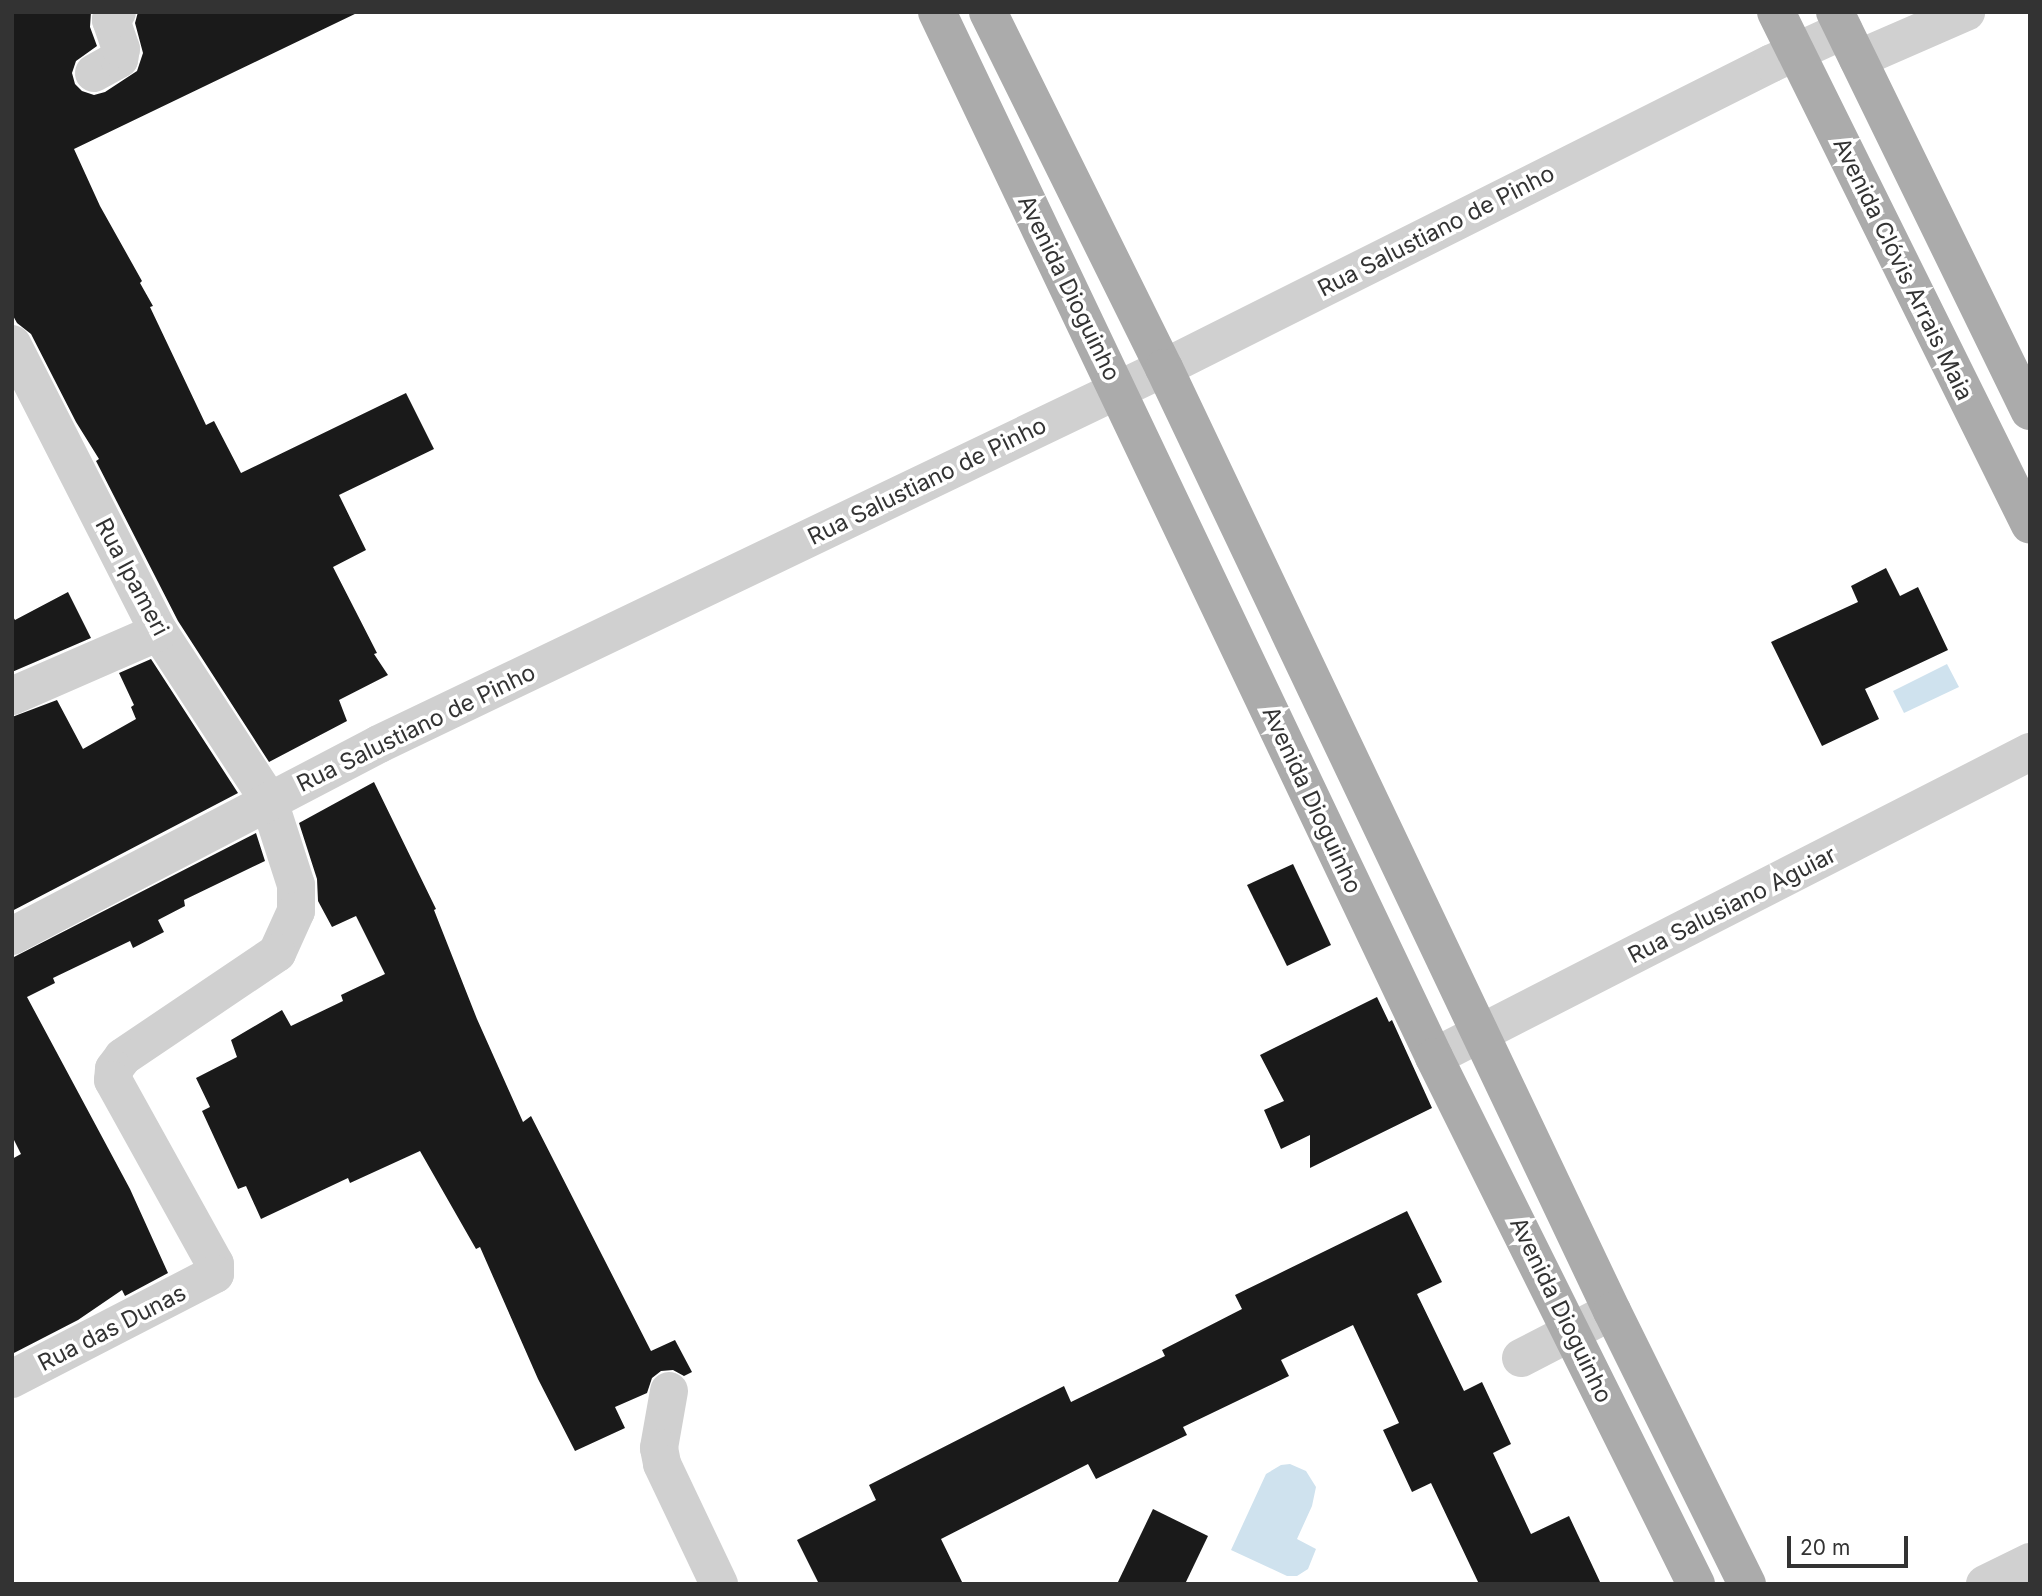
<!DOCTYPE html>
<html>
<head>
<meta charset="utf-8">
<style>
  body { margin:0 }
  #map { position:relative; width:2042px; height:1596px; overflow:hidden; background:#fff; font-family:Inter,sans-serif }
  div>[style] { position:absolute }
  .water>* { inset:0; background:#cfe2ee }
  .building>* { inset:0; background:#1a1a1a }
  .minor>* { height:38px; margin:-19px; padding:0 19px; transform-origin:19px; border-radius:19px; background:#d0d0d0 }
  .major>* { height:38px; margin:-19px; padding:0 19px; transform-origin:19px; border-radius:19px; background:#ababab }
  span { translate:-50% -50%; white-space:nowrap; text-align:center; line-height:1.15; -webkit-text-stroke:7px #fff; paint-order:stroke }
  .street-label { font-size:23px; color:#333 }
  .frame { position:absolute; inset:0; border:14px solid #333; pointer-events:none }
  .scale { position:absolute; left:1787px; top:1536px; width:121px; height:32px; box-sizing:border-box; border:4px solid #333; border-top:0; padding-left:9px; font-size:21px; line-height:24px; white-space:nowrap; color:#333; -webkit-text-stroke:5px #fff; paint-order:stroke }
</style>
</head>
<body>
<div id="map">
  <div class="water">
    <div style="clip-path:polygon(1947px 664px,1959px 687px,1904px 713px,1893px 691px)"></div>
    <div style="clip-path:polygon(1290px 1464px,1306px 1471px,1316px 1487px,1312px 1506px,1297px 1539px,1316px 1549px,1308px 1569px,1297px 1576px,1287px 1576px,1231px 1550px,1266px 1474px,1281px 1465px)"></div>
  </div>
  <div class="building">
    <div style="clip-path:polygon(12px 12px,91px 12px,90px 27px,97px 46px,76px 61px,72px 73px,75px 84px,82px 91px,94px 95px,105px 92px,137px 71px,143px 53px,135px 23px,138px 12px,359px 12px,74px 149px,100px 206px,142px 281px,140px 283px,153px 306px,150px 307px,206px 425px,214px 421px,241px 473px,406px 393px,434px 449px,339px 495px,366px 550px,333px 567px,377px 653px,374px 654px,388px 675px,339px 700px,347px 721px,269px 762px,178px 621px,96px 461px,99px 459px,76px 422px,31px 334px,17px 323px,12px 314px)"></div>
    <div style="clip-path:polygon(1886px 568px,1900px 596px,1918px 587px,1948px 650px,1865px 689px,1879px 719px,1822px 746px,1771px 642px,1858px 602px,1851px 586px)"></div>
    <div style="clip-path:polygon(68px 592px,91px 638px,12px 672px,12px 615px,15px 620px)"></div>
    <div style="clip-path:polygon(151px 659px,238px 793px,12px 911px,12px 717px,57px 700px,83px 749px,136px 719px,131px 707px,134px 705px,119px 673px)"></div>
    <div style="clip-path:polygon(374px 782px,436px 909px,434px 910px,477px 1019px,523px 1122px,531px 1116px,651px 1351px,675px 1340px,692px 1372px,684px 1376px,673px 1370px,661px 1371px,652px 1378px,647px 1393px,615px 1407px,625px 1428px,575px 1451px,538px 1379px,480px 1247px,476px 1249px,420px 1151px,350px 1183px,348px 1178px,261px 1219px,246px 1186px,238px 1189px,202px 1111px,210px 1107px,196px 1078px,237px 1057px,231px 1040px,282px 1010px,291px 1026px,343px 1001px,341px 995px,385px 974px,356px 916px,332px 927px,318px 901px,317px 879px,299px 823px)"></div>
    <div style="clip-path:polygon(256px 833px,265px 861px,184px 900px,185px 906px,158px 920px,164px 932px,133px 948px,130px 941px,53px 978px,55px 983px,27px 997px,130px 1189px,168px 1273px,125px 1296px,122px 1290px,78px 1320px,12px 1354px,12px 1159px,21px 1154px,12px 1136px,12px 958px)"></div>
    <div style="clip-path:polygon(1293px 864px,1331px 945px,1287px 966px,1247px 885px)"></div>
    <div style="clip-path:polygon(1377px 997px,1389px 1022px,1392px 1020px,1432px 1108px,1310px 1168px,1310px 1135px,1281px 1149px,1264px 1110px,1284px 1101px,1260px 1055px)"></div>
    <div style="clip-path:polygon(1407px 1211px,1442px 1282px,1417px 1294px,1464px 1391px,1482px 1382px,1511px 1444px,1493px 1453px,1531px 1534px,1569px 1516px,1601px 1584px,1479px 1584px,1431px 1483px,1412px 1492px,1383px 1430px,1399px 1423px,1353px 1325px,1281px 1360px,1289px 1376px,1183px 1427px,1187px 1435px,1096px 1479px,1088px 1464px,941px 1539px,963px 1584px,819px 1584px,797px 1540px,876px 1500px,869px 1485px,1064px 1386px,1071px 1402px,1165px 1356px,1162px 1350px,1242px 1309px,1235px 1295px)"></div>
    <div style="clip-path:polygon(1153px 1509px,1208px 1536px,1185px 1584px,1117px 1584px)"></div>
  </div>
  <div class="minor">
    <div style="left:1858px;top:59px;width:118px;rotate:-23.5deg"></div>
    <div style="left:94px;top:73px;width:29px;rotate:-29deg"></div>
    <div style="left:119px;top:59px;width:10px;rotate:-79deg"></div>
    <div style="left:121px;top:49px;width:31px;rotate:-109deg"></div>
    <div style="left:111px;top:20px;width:10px;rotate:-53deg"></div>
    <div style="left:12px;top:344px;width:323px;rotate:63deg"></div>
    <div style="left:159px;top:632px;width:202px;rotate:56.9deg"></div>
    <div style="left:269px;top:801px;width:88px;rotate:72.2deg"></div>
    <div style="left:296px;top:885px;width:26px;rotate:90deg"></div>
    <div style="left:296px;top:911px;width:46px;rotate:114.3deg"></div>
    <div style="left:277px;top:953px;width:186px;rotate:146deg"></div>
    <div style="left:123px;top:1057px;width:15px;rotate:127deg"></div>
    <div style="left:114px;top:1069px;width:11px;rotate:95deg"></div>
    <div style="left:113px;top:1080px;width:210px;rotate:61deg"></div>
    <div style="left:215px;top:1264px;width:10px;rotate:90deg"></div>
    <div style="left:215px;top:1274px;width:229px;rotate:152.7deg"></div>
    <div style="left:12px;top:696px;width:160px;rotate:-23.5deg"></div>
    <div style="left:12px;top:936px;width:414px;rotate:-27.6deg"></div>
    <div style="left:379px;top:744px;width:870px;rotate:-25.59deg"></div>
    <div style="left:1164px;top:368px;width:680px;rotate:-26.64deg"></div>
    <div style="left:1772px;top:63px;width:79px;rotate:-24.6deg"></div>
    <div style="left:1434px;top:1057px;width:670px;rotate:-27.1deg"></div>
    <div style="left:1521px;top:1358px;width:102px;rotate:-27.3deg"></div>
    <div style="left:669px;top:1391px;width:58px;rotate:100deg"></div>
    <div style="left:659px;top:1448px;width:16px;rotate:79deg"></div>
    <div style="left:662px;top:1464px;width:133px;rotate:64.6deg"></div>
    <div style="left:1985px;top:1584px;width:50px;rotate:-26.1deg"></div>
  </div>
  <div class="major">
    <div style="left:937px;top:12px;width:1157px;rotate:64.56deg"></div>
    <div style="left:1434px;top:1057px;width:589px;rotate:63.57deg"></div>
    <div style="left:988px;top:12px;width:397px;rotate:63.7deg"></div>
    <div style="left:1164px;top:368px;width:1044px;rotate:64.59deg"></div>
    <div style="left:1612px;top:1311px;width:305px;rotate:63.7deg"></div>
    <div style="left:1776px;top:12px;width:572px;rotate:63.66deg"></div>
    <div style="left:1835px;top:12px;width:444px;rotate:64deg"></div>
  </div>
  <div class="street-label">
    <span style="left:1436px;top:231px;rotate:-27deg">Rua Salustiano de Pinho</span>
    <span style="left:1903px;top:269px;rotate:64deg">Avenida Clóvis Arrais Maia</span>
    <span style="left:1069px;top:288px;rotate:64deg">Avenida Dioguinho</span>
    <span style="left:927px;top:481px;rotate:-26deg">Rua Salustiano de Pinho</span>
    <span style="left:132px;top:577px;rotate:62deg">Rua Ipameri</span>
    <span style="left:416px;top:728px;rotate:-26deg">Rua Salustiano de Pinho</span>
    <span style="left:1312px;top:800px;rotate:65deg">Avenida Dioguinho</span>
    <span style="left:1732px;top:905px;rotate:-27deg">Rua Salusiano Aguiar</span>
    <span style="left:1561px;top:1310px;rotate:64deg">Avenida Dioguinho</span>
    <span style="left:112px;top:1328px;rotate:-27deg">Rua das Dunas</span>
  </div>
  <div class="frame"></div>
  <div class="scale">20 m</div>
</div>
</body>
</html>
